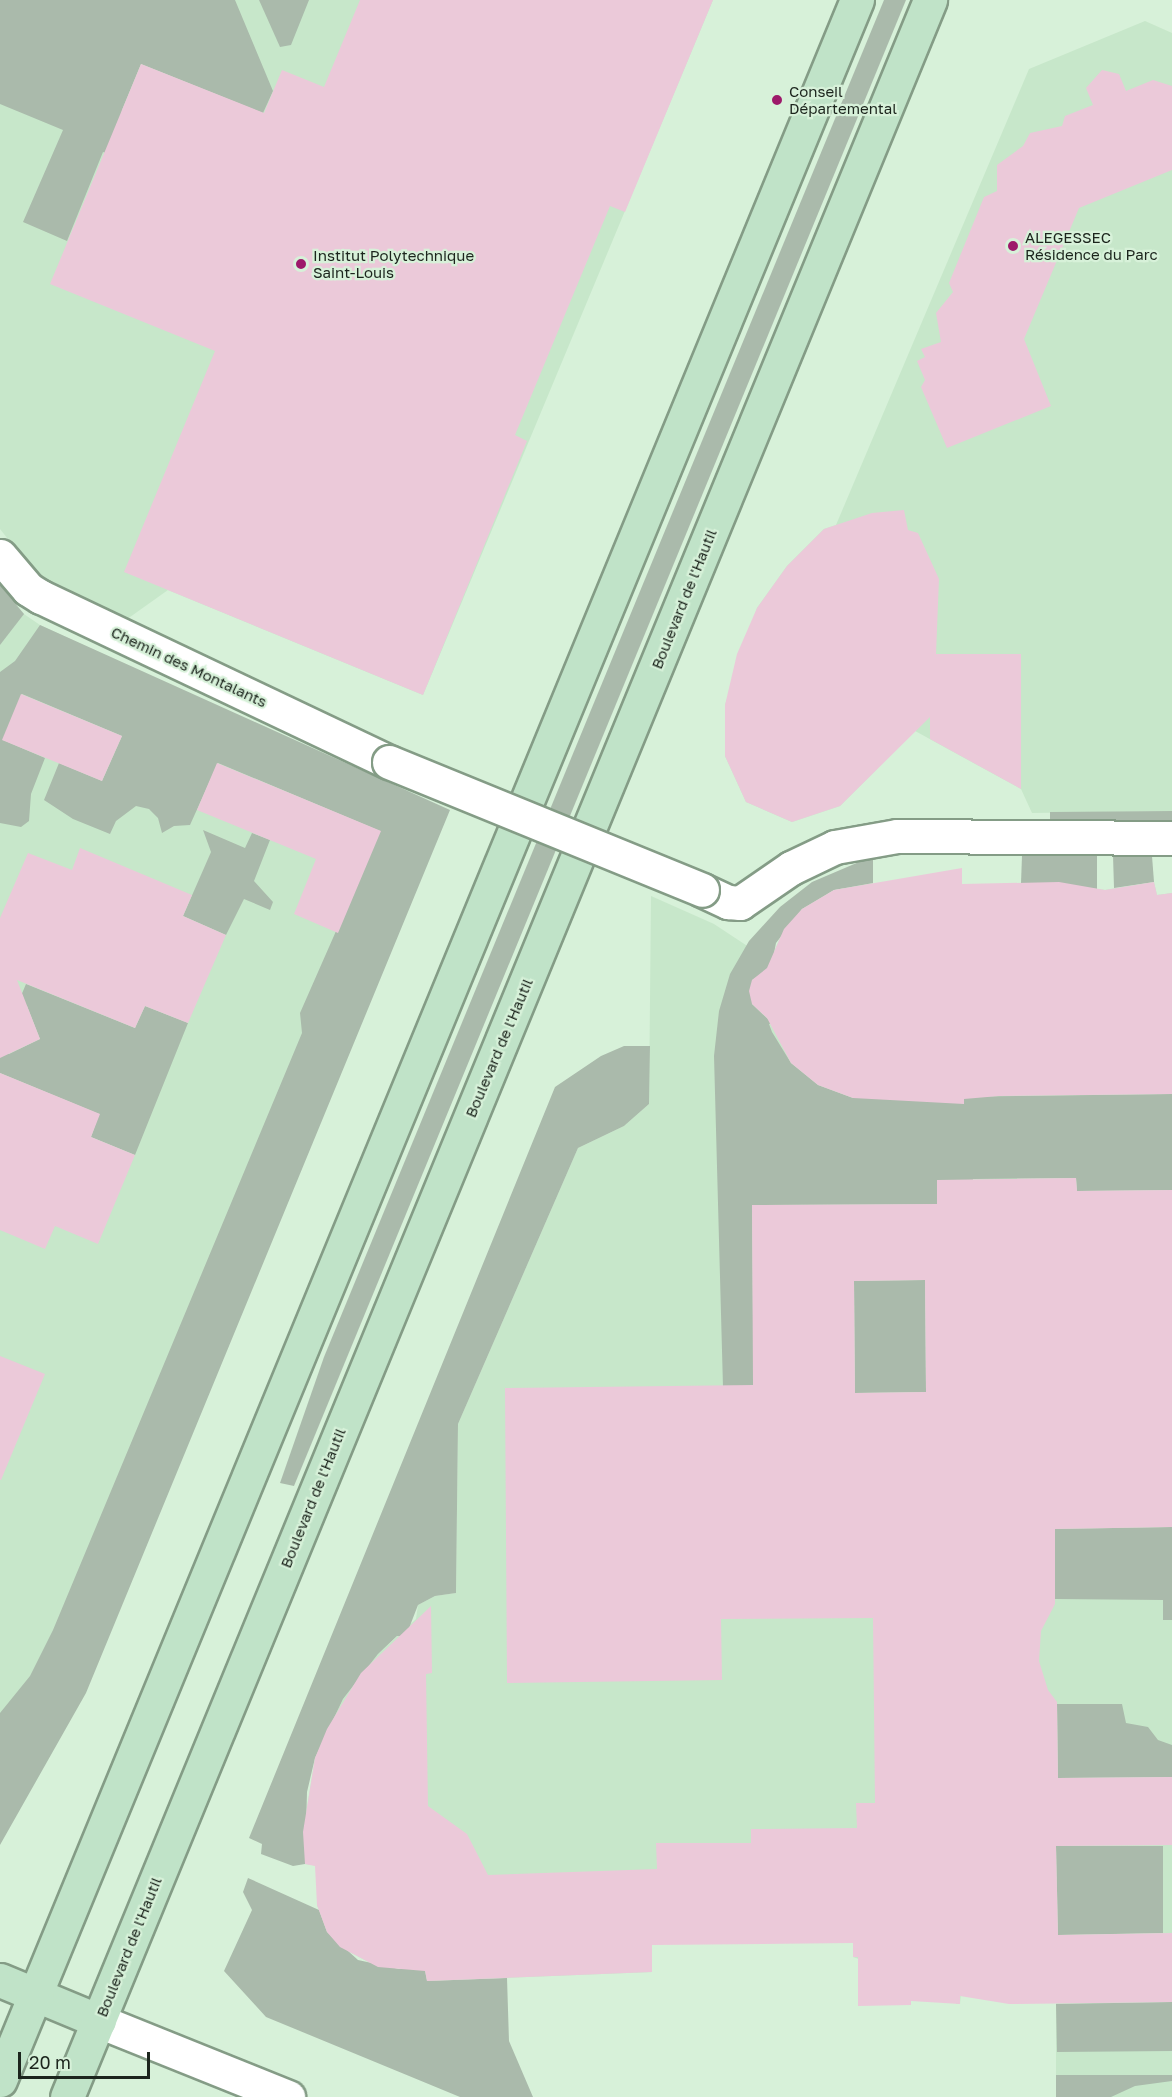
<!DOCTYPE html>
<html>
<head>
<meta charset="utf-8">
<style>
  body { margin:0 }
  #map { position:relative; width:1172px; height:2097px; overflow:hidden; background:#d7f1d9; font-family:"Golos Text",sans-serif }
  div>[style] { position:absolute }
  .built>* { inset:0; background:#c7e7ca }
  .green>* { inset:0; background:#aabaab }
  .building>* { inset:0; background:#ebc9d9 }
  .roads { filter:drop-shadow(2px 0 #849c86) drop-shadow(-2px 0 #849c86) drop-shadow(0 2px #849c86) drop-shadow(0 -2px #849c86) }
  .street>* { height:33px; margin:-16.5px; padding:0 16.5px; transform-origin:16.5px; border-radius:16.5px; background:#fff }
  .secondary>* { height:33px; margin:-16.5px; padding:0 16.5px; transform-origin:16.5px; border-radius:16.5px; background:#c0e3c8 }
  .bridges { filter:drop-shadow(2px 0 #849c86) drop-shadow(-2px 0 #849c86) drop-shadow(0 2px #849c86) drop-shadow(0 -2px #849c86) }
  .street-bridge>* { height:33px; margin:-16.5px; padding:0 16.5px; transform-origin:16.5px; border-radius:16.5px; background:#fff }
  .dots>* { width:16px; height:16px; translate:-50% -50%; box-sizing:border-box; border:3px solid #d7f1d9; border-radius:50% }
  span { translate:-50% -50%; white-space:nowrap; text-align:center; line-height:1.15; -webkit-text-stroke:4.5px #d7f1d9; paint-order:stroke }
  .poi-label { font-size:15px; color:#1c251d }
  .left { translate:0 -50%; text-align:left }
  .street-label { font-size:15px; color:#1c251d }
  .scale { position:absolute; left:18px; top:2052px; width:132px; height:27px; box-sizing:border-box; border:3px solid #1c251d; border-top:0; padding-left:8px; font-size:18px; line-height:21px; white-space:nowrap; color:#1c251d; -webkit-text-stroke:4px #d7f1d9; paint-order:stroke }
</style>
</head>
<body>
<div id="map">
  <div class="built">
    <div style="clip-path:polygon(0 0,713px 0,423px 695px,168px 590px,123px 622px,55px 585px,31px 568px,0 529px)"></div>
    <div style="clip-path:polygon(1145px 21px,1172px 33px,1172px 811px,1032px 813px,1021px 789px,906px 726px,877px 769px,840px 806px,792px 822px,746px 802px,725px 756px,725px 705px,757px 608px,787px 566px,824px 529px,836px 525px,1029px 69px)"></div>
    <div style="clip-path:polygon(0 585px,21px 612px,40px 625px,415px 798px,70px 1631px,0 1742px)"></div>
    <div style="clip-path:polygon(1154px 882px,1157px 895px,1172px 893px,1172px 2097px,1056px 2097px,1056px 1992px,1009px 1992px,1010px 2004px,1006px 1991px,961px 1993px,960px 2004px,956px 2004px,956px 1992px,853px 1957px,858px 1943px,652px 1934px,652px 1972px,427px 1981px,412px 1968px,378px 1967px,340px 1947px,327px 1932px,317px 1905px,318px 1866px,305px 1864px,303px 1832px,315px 1758px,343px 1699px,378px 1654px,416px 1619px,418px 1605px,435px 1596px,456px 1593px,458px 1424px,578px 1148px,624px 1126px,649px 1104px,651px 896px,714px 924px,770px 961px,784px 929px,802px 909px,819px 897px,852px 885px,873px 883px,874px 903px,1060px 884px,1105px 890px)"></div>
  </div>
  <div class="green">
    <div style="clip-path:polygon(0 0,235px 0,273px 91px,263px 113px,141px 64px,122px 110px,115px 156px,103px 152px,67px 241px,23px 222px,63px 130px,0 104px)"></div>
    <div style="clip-path:polygon(259px 0,309px 0,291px 45px,280px 47px)"></div>
    <div style="clip-path:polygon(884px 0,906px 0,294px 1486px,280px 1483px,324px 1357px)"></div>
    <div style="clip-path:polygon(0 585px,24px 614px,0 645px)"></div>
    <div style="clip-path:polygon(40px 625px,450px 810px,86px 1693px,0 1845px,0 1713px,30px 1676px,53px 1630px,302px 1033px,300px 1013px,380px 831px,218px 763px,190px 825px,174px 826px,162px 833px,158px 818px,149px 809px,136px 806px,116px 821px,110px 834px,73px 819px,44px 800px,59px 763px,102px 781px,122px 736px,22px 694px,3px 740px,45px 758px,31px 794px,29px 821px,21px 827px,0 823px,0 672px,15px 661px)"></div>
    <div style="clip-path:polygon(1172px 811px,1172px 825px,1050px 826px,1050px 812px)"></div>
    <div style="clip-path:polygon(203px 830px,245px 848px,252px 833px,270px 840px,254px 881px,273px 902px,270px 910px,244px 899px,226px 935px,183px 916px,211px 852px)"></div>
    <div style="clip-path:polygon(873px 856px,873px 883px,834px 890px,802px 909px,776px 943px,771px 968px,752px 980px,752px 1004px,772px 1023px,769px 1024px,772px 1032px,791px 1063px,818px 1085px,853px 1098px,1172px 1094px,1172px 1190px,1077px 1191px,1076px 1178px,973px 1179px,974px 1204px,752px 1205px,754px 1430px,725px 1461px,714px 1056px,719px 1011px,730px 974px,749px 941px,780px 907px,812px 882px)"></div>
    <div style="clip-path:polygon(1022px 856px,1097px 856px,1097px 889px,1021px 883px)"></div>
    <div style="clip-path:polygon(1113px 856px,1152px 856px,1154px 882px,1114px 888px)"></div>
    <div style="clip-path:polygon(26px 984px,135px 1028px,145px 1006px,188px 1023px,135px 1155px,91px 1137px,99px 1114px,0 1073px,0 1051px,9px 1054px,40px 1039px,27px 1006px,18px 1003px)"></div>
    <div style="clip-path:polygon(624px 1046px,650px 1046px,649px 1104px,624px 1126px,578px 1148px,458px 1424px,456px 1593px,435px 1596px,418px 1605px,406px 1636px,397px 1636px,378px 1654px,343px 1699px,315px 1758px,307px 1792px,305px 1864px,293px 1866px,261px 1854px,262px 1844px,249px 1838px,555px 1087px,601px 1056px)"></div>
    <div style="clip-path:polygon(925px 1280px,926px 1392px,855px 1393px,854px 1281px)"></div>
    <div style="clip-path:polygon(1172px 1527px,1172px 1620px,1163px 1620px,1163px 1600px,1055px 1599px,1055px 1529px)"></div>
    <div style="clip-path:polygon(1057px 1704px,1122px 1704px,1126px 1723px,1148px 1727px,1158px 1740px,1172px 1745px,1172px 1777px,1058px 1778px)"></div>
    <div style="clip-path:polygon(1056px 1846px,1163px 1846px,1163px 1933px,1058px 1935px)"></div>
    <div style="clip-path:polygon(248px 1878px,319px 1910px,327px 1932px,358px 1960px,399px 1969px,424px 1965px,427px 1981px,507px 1978px,509px 2041px,533px 2097px,460px 2097px,266px 2017px,224px 1971px,252px 1910px,243px 1892px)"></div>
    <div style="clip-path:polygon(1172px 2002px,1172px 2051px,1057px 2052px,1056px 2004px)"></div>
    <div style="clip-path:polygon(1056px 2075px,1172px 2075px,1172px 2081px,1135px 2086px,1111px 2097px,1056px 2097px)"></div>
  </div>
  <div class="building">
    <div style="clip-path:polygon(360px 0,713px 0,625px 212px,610px 206px,515px 435px,527px 441px,423px 695px,124px 572px,215px 351px,50px 284px,141px 64px,264px 113px,282px 70px,324px 87px)"></div>
    <div style="clip-path:polygon(1102px 70px,1119px 74px,1126px 91px,1153px 80px,1172px 86px,1172px 170px,1079px 208px,1024px 339px,1051px 406px,947px 448px,921px 387px,925px 380px,917px 361px,925px 357px,921px 349px,941px 342px,936px 313px,953px 292px,949px 283px,984px 197px,997px 191px,997px 165px,1023px 146px,1030px 133px,1062px 126px,1065px 116px,1093px 105px,1086px 88px)"></div>
    <div style="clip-path:polygon(904px 510px,908px 530px,918px 533px,939px 579px,936px 654px,1021px 654px,1021px 789px,930px 739px,930px 717px,840px 806px,792px 822px,746px 802px,725px 756px,725px 705px,737px 654px,757px 608px,787px 566px,824px 529px,872px 513px)"></div>
    <div style="clip-path:polygon(21px 694px,122px 736px,102px 781px,2px 740px)"></div>
    <div style="clip-path:polygon(217px 763px,381px 831px,338px 933px,294px 914px,316px 859px,197px 810px)"></div>
    <div style="clip-path:polygon(80px 848px,192px 895px,183px 916px,226px 935px,188px 1023px,145px 1006px,135px 1028px,17px 980px,40px 1039px,0 1058px,0 918px,28px 853px,72px 870px)"></div>
    <div style="clip-path:polygon(962px 868px,962px 884px,1059px 882px,1105px 890px,1154px 882px,1157px 895px,1172px 893px,1172px 1094px,999px 1096px,964px 1099px,964px 1104px,853px 1098px,818px 1085px,791px 1063px,767px 1018px,752px 1004px,749px 991px,752px 980px,767px 968px,784px 929px,802px 909px,834px 890px)"></div>
    <div style="clip-path:polygon(0 1073px,100px 1114px,91px 1137px,135px 1155px,98px 1244px,55px 1226px,45px 1249px,0 1230px)"></div>
    <div style="clip-path:polygon(evenodd,1076px 1178px,1077px 1191px,1172px 1190px,1172px 1527px,1055px 1529px,1055px 1604px,1041px 1631px,1039px 1661px,1048px 1690px,1057px 1702px,1058px 1778px,1172px 1777px,1172px 1845px,1056px 1846px,1058px 1935px,1172px 1933px,1172px 2002px,1009px 2004px,960px 1996px,960px 2004px,911px 2001px,911px 2005px,858px 2006px,858px 1957px,853px 1957px,853px 1943px,652px 1945px,652px 1972px,427px 1981px,425px 1971px,378px 1967px,340px 1947px,327px 1932px,317px 1905px,315px 1866px,305px 1864px,303px 1832px,315px 1758px,327px 1729px,361px 1673px,431px 1606px,432px 1673px,426px 1674px,428px 1806px,467px 1834px,488px 1875px,657px 1869px,656px 1843px,751px 1843px,751px 1829px,857px 1828px,856px 1803px,875px 1803px,873px 1618px,721px 1619px,722px 1680px,507px 1683px,505px 1388px,753px 1385px,752px 1205px,937px 1204px,937px 1180px,1076px 1178px,925px 1280px,926px 1392px,855px 1393px,854px 1281px,925px 1280px)"></div>
    <div style="clip-path:polygon(0 1356px,45px 1374px,1px 1480px,0 1480px)"></div>
  </div>
  <div class="roads">
    <div class="street">
      <div style="left:0;top:556px;width:43px;rotate:49.7deg"></div>
      <div style="left:28px;top:589px;width:15px;rotate:32deg"></div>
      <div style="left:41px;top:597px;width:385px;rotate:25.4deg"></div>
      <div style="left:702px;top:890px;width:29px;rotate:25deg"></div>
      <div style="left:728px;top:902px;width:12px;rotate:5deg"></div>
      <div style="left:740px;top:903px;width:62px;rotate:-34.5deg"></div>
      <div style="left:791px;top:868px;width:49px;rotate:-25.5deg"></div>
      <div style="left:835px;top:847px;width:63px;rotate:-10.1deg"></div>
      <div style="left:897px;top:836px;width:275px;rotate:0.4deg"></div>
      <div style="left:99px;top:2021px;width:204px;rotate:21.9deg"></div>
    </div>
    <div class="secondary">
      <div style="left:0;top:1980px;width:107px;rotate:22.5deg"></div>
      <div style="left:0;top:2080px;width:2250px;rotate:-67.61deg"></div>
      <div style="left:67px;top:2097px;width:2268px;rotate:-67.63deg"></div>
    </div>
  </div>
  <div class="bridges">
    <div class="street-bridge">
      <div style="left:389px;top:762px;width:338px;rotate:22.2deg"></div>
    </div>
  </div>
  <div class="dots">
    <div style="left:777px;top:100px;background:#9d196a"></div>
    <div style="left:1013px;top:246px;background:#9d196a"></div>
    <div style="left:301px;top:264px;background:#9d196a"></div>
  </div>
  <div class="poi-label">
    <span class="left" style="left:789px;top:100px">Conseil<br>Départemental</span>
    <span class="left" style="left:1025px;top:246px">ALEGESSEC<br>Résidence du Parc</span>
    <span class="left" style="left:313px;top:264px">Institut Polytechnique<br>Saint-Louis</span>
  </div>
  <div class="street-label">
    <span style="left:684px;top:599px;rotate:-68deg">Boulevard de l'Hautil</span>
    <span style="left:189px;top:667px;rotate:25deg">Chemin des Montalants</span>
    <span style="left:499px;top:1048px;rotate:-67deg">Boulevard de l'Hautil</span>
    <span style="left:313px;top:1498px;rotate:-68deg">Boulevard de l'Hautil</span>
    <span style="left:129px;top:1947px;rotate:-68deg">Boulevard de l'Hautil</span>
  </div>
  <div class="scale">20 m</div>
</div>
</body>
</html>
